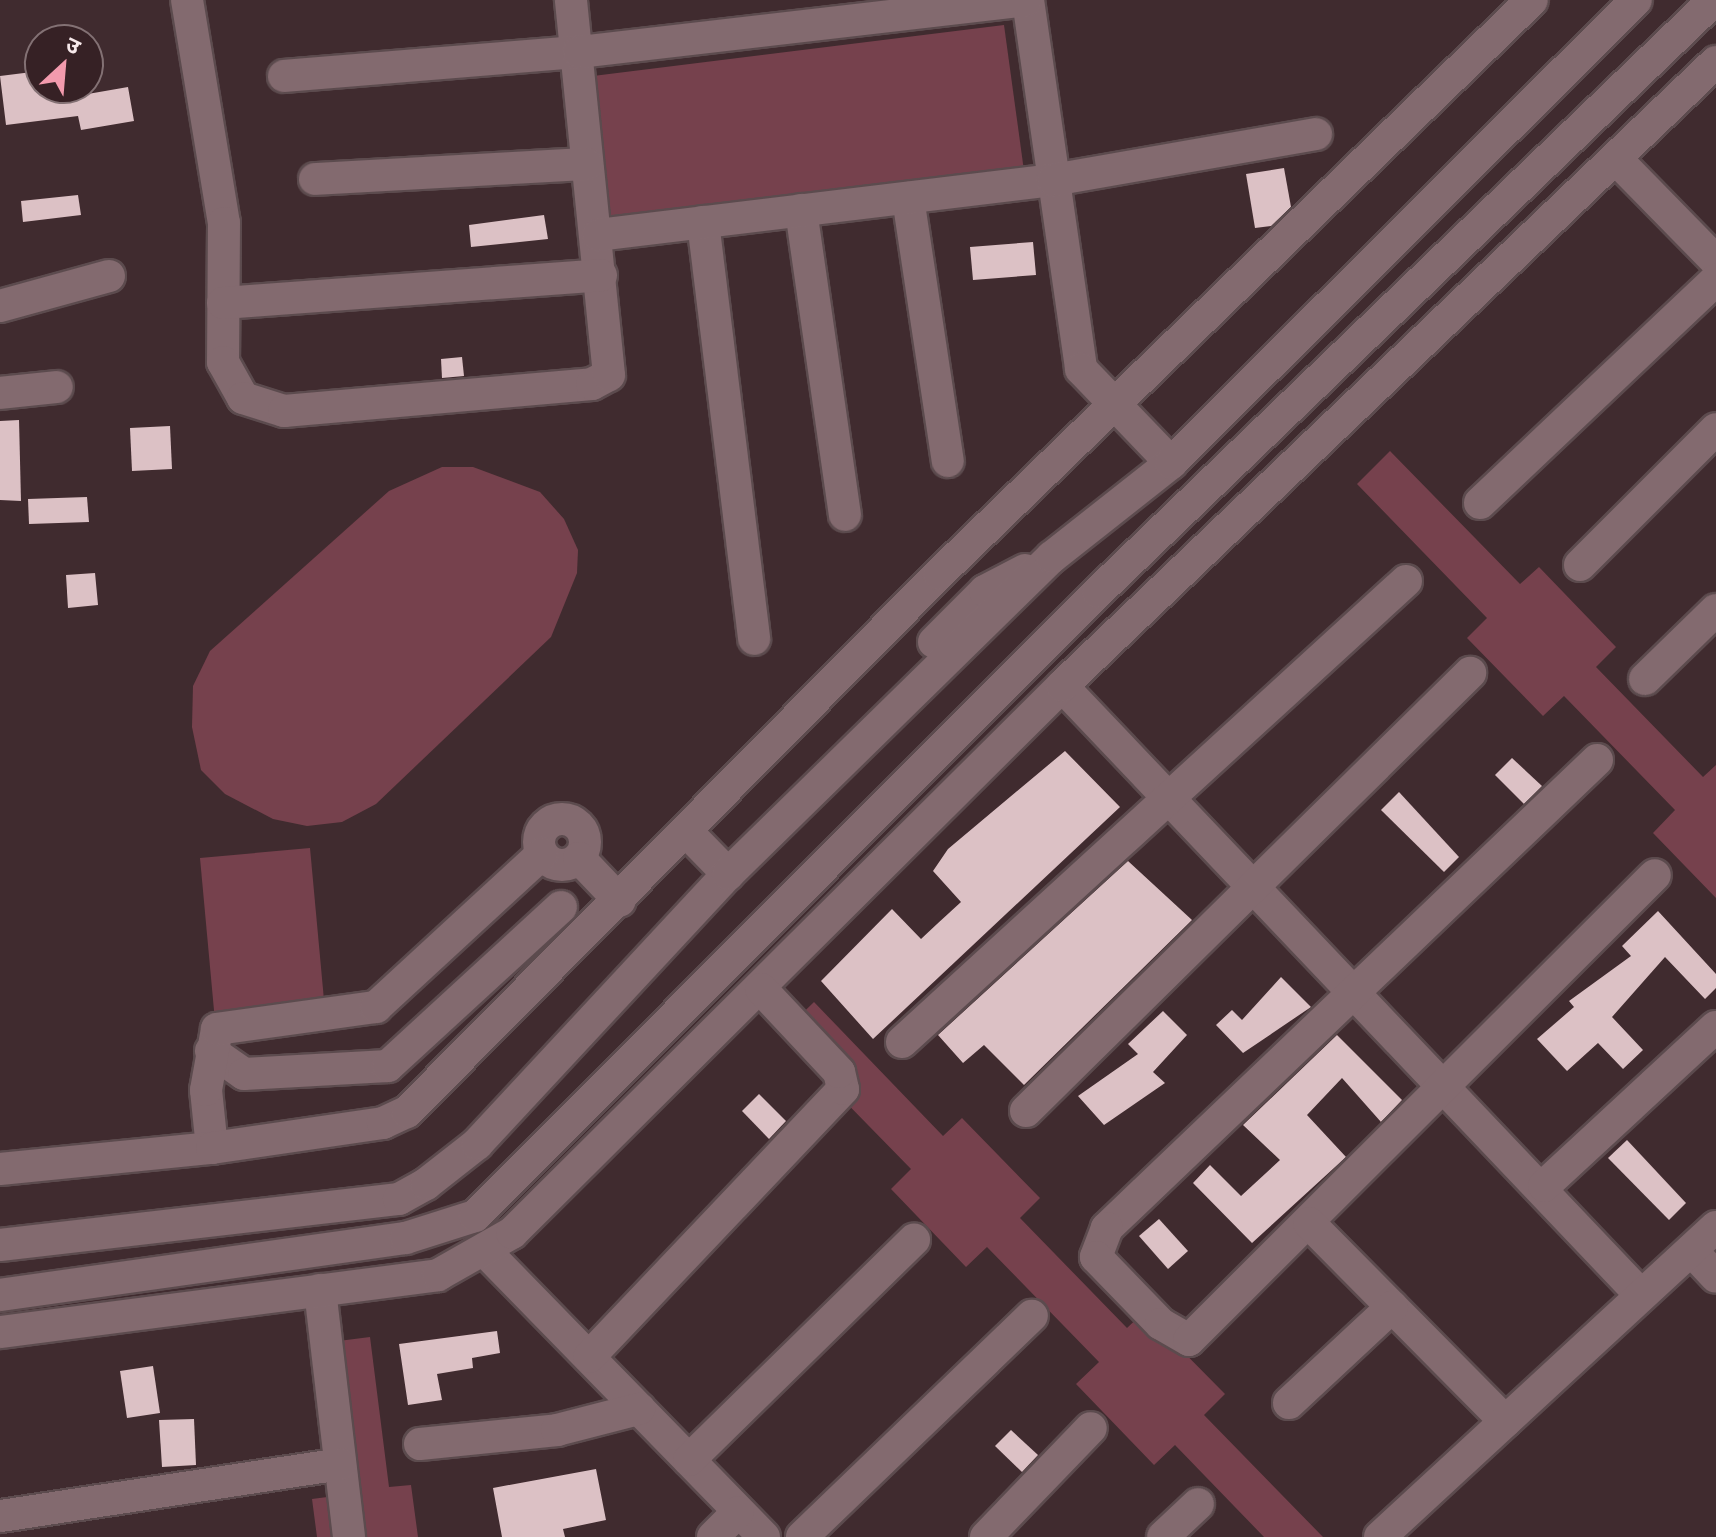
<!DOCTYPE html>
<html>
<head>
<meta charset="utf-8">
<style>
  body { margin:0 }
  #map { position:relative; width:1716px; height:1537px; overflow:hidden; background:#402b2f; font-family:"Noto Sans","Noto Sans Devanagari",sans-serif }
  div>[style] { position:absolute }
  .green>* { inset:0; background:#76414d }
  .building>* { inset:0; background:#dcc1c5 }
  .roads { filter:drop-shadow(2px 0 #5c4b4e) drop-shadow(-2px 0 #5c4b4e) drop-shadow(0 2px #5c4b4e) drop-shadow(0 -2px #5c4b4e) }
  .minor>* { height:32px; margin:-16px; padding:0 16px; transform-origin:16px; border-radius:16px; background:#836a6f }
  .minor>.ring { margin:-16px; padding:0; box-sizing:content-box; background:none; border:32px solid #836a6f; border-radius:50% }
  span { translate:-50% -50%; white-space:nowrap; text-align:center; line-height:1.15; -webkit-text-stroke:8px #362125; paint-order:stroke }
  .north { position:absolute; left:24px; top:24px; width:80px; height:80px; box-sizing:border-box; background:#362125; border:2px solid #837174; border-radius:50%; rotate:26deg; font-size:22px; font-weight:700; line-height:32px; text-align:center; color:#f7e9eb }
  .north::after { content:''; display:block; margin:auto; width:28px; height:36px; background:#f29aad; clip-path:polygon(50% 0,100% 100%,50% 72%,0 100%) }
</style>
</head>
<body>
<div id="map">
  <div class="green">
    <div style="clip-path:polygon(1004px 25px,1024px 171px,611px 217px,593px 76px)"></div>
    <div style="clip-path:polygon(1390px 451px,1520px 584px,1539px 567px,1616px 647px,1596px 667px,1703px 777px,1716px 765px,1716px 898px,1653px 833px,1675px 810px,1564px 696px,1543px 716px,1467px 638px,1487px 618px,1357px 484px)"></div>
    <div style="clip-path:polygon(442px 467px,473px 467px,540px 492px,564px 519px,578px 550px,577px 573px,551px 637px,376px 804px,342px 822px,307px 826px,273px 819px,225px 794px,201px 770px,192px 727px,193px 686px,210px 651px,389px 491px)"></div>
    <div style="clip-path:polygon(310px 848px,325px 1011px,215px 1021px,200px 858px)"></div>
    <div style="clip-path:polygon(814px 1002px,943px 1136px,962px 1118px,1040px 1198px,1020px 1218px,1127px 1328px,1144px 1312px,1225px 1394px,1204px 1415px,1323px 1537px,1264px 1537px,1175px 1445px,1154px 1465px,1076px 1384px,1099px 1362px,987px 1247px,966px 1267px,891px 1189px,911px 1169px,780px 1035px)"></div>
    <div style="clip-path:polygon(370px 1337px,389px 1487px,411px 1485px,418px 1537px,317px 1537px,312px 1499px,335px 1496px,315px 1344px)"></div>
  </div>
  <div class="building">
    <div style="clip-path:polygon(40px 71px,40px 88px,57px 88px,59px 99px,128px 87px,134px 121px,81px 130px,78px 116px,6px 125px,0 76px)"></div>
    <div style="clip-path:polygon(1284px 168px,1291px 207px,1271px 226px,1255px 228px,1246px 174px)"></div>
    <div style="clip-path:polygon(78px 195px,81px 215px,23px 222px,21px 201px)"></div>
    <div style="clip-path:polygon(544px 215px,548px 239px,471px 247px,469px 225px)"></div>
    <div style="clip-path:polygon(1033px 242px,1036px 275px,973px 280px,970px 247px)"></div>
    <div style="clip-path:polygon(462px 357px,464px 376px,442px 378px,441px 359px)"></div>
    <div style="clip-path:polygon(19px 420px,21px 501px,0 500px,0 421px)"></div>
    <div style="clip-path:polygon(170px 426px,172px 469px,132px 471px,130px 428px)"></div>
    <div style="clip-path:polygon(87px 497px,89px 522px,29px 524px,28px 499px)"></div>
    <div style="clip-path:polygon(95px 573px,98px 605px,68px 608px,66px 575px)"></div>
    <div style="clip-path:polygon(1065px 751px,1120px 807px,873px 1039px,821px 981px,892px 909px,921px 939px,937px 924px,961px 902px,933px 871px,948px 849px)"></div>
    <div style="clip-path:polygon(1512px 758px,1542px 786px,1524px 804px,1495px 775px)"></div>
    <div style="clip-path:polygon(1399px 792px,1459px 857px,1444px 872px,1381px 810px)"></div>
    <div style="clip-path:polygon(1128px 861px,1192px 920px,1024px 1085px,984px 1045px,963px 1063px,938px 1035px)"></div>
    <div style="clip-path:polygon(1658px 911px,1716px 974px,1716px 988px,1705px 999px,1665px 957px,1612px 1017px,1643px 1050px,1623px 1069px,1598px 1043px,1567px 1071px,1537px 1039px,1574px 1007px,1569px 1001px,1631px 956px,1622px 946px)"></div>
    <div style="clip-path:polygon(1281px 977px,1311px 1007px,1243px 1053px,1216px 1025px,1232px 1010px,1242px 1020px)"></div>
    <div style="clip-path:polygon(1163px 1011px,1187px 1035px,1153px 1072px,1165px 1083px,1104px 1125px,1078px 1096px,1138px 1054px,1128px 1044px)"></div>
    <div style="clip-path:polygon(1337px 1035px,1402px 1100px,1381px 1122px,1342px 1078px,1307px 1115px,1346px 1157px,1252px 1243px,1193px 1183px,1210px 1165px,1241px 1196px,1280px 1160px,1243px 1125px)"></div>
    <div style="clip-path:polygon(759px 1094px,786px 1121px,769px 1139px,742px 1111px)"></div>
    <div style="clip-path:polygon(1627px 1140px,1686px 1203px,1669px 1220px,1608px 1158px)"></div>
    <div style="clip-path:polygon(1159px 1219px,1188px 1251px,1168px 1269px,1139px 1236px)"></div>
    <div style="clip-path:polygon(497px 1331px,500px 1353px,472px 1358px,473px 1368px,437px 1374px,442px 1400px,408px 1405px,399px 1344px)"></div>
    <div style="clip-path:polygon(153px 1366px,160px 1413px,127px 1418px,120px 1371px)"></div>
    <div style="clip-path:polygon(194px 1419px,196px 1465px,162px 1467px,159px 1420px)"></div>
    <div style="clip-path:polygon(1011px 1430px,1038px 1455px,1022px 1472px,995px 1446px)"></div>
    <div style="clip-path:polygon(596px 1469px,606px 1520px,563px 1529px,565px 1537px,502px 1537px,493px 1488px)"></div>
  </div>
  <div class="roads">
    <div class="minor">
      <div style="left:187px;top:0;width:226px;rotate:80.6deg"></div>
      <div style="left:224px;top:223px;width:139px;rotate:90.4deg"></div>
      <div style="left:223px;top:362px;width:41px;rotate:60.9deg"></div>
      <div style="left:243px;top:398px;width:43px;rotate:17.6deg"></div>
      <div style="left:284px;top:411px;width:309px;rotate:-5deg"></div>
      <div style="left:592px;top:384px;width:19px;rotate:-28deg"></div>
      <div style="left:609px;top:375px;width:377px;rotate:-95.8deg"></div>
      <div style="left:1028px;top:0;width:373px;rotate:81.8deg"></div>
      <div style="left:1081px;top:369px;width:130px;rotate:46.2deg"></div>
      <div style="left:284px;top:76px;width:296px;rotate:-4.7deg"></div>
      <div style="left:579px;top:52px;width:450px;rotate:-6.6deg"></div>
      <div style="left:1616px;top:159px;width:143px;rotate:45.6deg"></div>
      <div style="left:315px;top:179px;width:272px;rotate:-3.2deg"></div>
      <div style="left:908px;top:198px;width:266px;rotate:81.4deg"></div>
      <div style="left:801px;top:210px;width:308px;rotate:81.8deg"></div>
      <div style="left:703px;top:222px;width:420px;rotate:83deg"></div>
      <div style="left:598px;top:235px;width:458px;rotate:-6.9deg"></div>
      <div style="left:1053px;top:180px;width:267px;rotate:-9.9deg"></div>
      <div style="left:223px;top:303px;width:379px;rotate:-4.2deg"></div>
      <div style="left:0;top:306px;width:113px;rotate:-15.4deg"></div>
      <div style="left:0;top:393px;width:57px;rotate:-6deg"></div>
      <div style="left:1480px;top:503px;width:325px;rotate:-43.4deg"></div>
      <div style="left:1580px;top:565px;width:192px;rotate:-45deg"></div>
      <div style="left:934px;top:642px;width:72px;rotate:-45deg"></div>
      <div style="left:985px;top:591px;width:45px;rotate:-27.7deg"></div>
      <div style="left:1645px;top:679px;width:99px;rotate:-44.2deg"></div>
      <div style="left:1062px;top:686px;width:836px;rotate:46.45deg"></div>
      <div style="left:1597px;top:760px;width:678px;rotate:136.32deg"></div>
      <div style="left:1107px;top:1228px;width:31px;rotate:111deg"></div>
      <div style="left:1096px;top:1257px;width:93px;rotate:45.9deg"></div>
      <div style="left:1161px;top:1324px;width:32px;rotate:30deg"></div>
      <div style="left:1189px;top:1340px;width:658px;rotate:-44.94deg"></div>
      <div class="ring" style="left:539px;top:819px;width:14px;height:14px"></div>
      <div style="left:687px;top:832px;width:59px;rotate:45.7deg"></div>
      <div style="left:579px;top:858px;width:59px;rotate:46.4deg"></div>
      <div style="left:902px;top:1042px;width:683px;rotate:-42.45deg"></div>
      <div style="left:211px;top:1051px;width:40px;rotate:34.9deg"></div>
      <div style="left:244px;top:1074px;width:144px;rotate:-3.2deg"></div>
      <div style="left:388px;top:1066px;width:235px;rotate:-42.6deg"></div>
      <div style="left:1026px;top:1111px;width:624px;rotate:-44.61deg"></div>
      <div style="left:212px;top:1148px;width:58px;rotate:-95.9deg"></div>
      <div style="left:206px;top:1090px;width:62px;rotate:-79.8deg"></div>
      <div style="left:217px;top:1029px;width:161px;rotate:-7.9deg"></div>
      <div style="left:376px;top:1007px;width:226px;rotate:-42.7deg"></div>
      <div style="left:0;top:1169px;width:213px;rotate:-5.7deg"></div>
      <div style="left:212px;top:1148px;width:173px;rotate:-8.3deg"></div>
      <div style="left:383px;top:1123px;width:26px;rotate:-25deg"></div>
      <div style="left:407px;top:1112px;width:757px;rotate:-45.32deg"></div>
      <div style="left:939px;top:574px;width:825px;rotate:-44.07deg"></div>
      <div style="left:1544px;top:1186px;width:234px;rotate:-42.8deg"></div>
      <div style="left:1309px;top:1223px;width:279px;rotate:45.3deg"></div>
      <div style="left:0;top:1245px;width:402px;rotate:-6.6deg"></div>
      <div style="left:399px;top:1199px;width:31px;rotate:-29deg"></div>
      <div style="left:426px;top:1184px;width:65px;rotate:-38.1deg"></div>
      <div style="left:477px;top:1144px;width:369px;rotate:-47.1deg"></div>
      <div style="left:728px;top:874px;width:453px;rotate:-44.4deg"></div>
      <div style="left:1052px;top:557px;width:152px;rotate:-38.3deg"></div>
      <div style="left:1171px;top:463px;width:656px;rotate:-44.88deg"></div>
      <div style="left:1692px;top:1251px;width:35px;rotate:47deg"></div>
      <div style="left:486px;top:1252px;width:398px;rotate:45.7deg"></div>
      <div style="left:320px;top:1290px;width:249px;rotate:83.3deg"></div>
      <div style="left:0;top:1295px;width:410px;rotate:-8deg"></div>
      <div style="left:406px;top:1238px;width:72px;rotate:-17.7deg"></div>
      <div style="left:475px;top:1216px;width:882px;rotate:-45.05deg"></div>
      <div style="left:1098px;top:592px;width:854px;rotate:-43.86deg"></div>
      <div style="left:0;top:1332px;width:442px;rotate:-7.4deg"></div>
      <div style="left:438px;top:1275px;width:85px;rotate:-29.6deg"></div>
      <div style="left:512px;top:1233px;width:776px;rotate:-44.84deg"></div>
      <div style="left:1062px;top:686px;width:904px;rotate:-43.66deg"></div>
      <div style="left:589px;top:1357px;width:369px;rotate:-46.5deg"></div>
      <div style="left:843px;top:1089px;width:17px;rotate:-103deg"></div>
      <div style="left:839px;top:1072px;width:114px;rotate:-133.2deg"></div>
      <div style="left:1289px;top:1403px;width:141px;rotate:-43deg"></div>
      <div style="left:420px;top:1444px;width:138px;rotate:-5.8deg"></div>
      <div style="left:557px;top:1430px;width:85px;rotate:-14.4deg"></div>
      <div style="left:689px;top:1460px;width:315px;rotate:-44.4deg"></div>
      <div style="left:1px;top:1516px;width:343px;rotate:-8.7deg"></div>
      <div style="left:713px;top:1537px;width:35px;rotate:-45deg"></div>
      <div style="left:802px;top:1537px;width:319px;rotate:-43.9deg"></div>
      <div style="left:986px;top:1537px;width:151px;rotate:-46.1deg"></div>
      <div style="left:1163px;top:1537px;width:48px;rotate:-43.3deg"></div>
      <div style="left:1380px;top:1537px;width:457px;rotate:-42.7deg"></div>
    </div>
  </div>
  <div class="north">उ</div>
</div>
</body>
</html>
